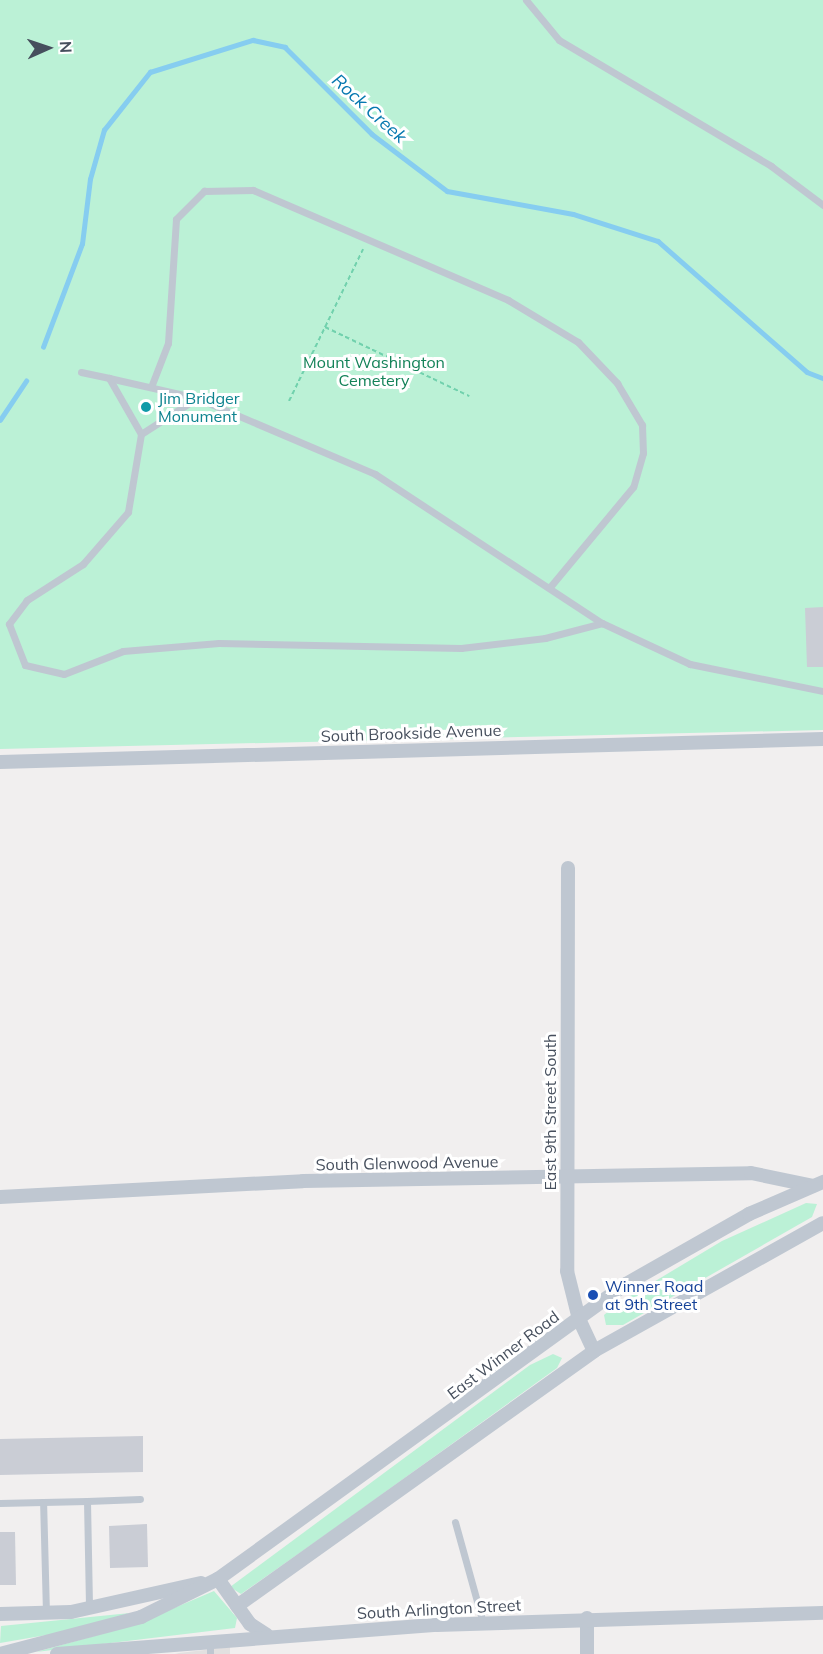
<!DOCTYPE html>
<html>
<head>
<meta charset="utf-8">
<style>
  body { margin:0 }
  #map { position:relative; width:823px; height:1654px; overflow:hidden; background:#f1efef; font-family:Mulish,sans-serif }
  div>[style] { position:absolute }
  .education>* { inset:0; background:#e2e0e0 }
  .green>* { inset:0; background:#bbf1d6 }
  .stream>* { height:4.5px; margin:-2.25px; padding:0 2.25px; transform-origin:2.25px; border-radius:2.25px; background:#86cdf0 }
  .building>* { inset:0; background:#cacdd5 }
  .path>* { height:2px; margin-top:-1px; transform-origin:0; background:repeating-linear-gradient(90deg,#71d1ad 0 4.5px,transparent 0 7.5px) }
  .lane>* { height:7px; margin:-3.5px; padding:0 3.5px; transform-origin:3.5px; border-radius:3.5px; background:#bfc7d1 }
  .street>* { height:14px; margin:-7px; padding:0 7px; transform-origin:7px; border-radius:7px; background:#bfc7d1 }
  .dots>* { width:16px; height:16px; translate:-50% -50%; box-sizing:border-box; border:3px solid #fff; border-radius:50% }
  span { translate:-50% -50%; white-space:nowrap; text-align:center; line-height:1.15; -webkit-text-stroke:6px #fff; paint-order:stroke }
  .park-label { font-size:16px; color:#138258 }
  .culture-label { font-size:16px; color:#0d838f }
  .left { translate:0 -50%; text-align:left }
  .street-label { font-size:16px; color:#464f5d }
  .transit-label { font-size:16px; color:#164399 }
  .water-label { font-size:18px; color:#0678b0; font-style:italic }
  .north { position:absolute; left:18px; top:18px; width:60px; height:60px; -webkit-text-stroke:4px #fff; paint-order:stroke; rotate:87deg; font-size:16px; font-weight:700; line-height:24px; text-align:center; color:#464f5d }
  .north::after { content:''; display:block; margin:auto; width:21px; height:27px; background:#464f5d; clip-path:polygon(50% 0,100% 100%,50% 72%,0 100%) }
</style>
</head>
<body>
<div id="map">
  <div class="education">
    <div style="clip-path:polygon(230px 1647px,230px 1654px,175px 1654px,179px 1653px)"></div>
  </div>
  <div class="green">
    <div style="clip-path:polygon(0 0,823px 0,823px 730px,0 749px)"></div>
    <div style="clip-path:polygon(806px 1203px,817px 1204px,812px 1217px,623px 1325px,606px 1325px,604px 1315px,617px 1304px,722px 1241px)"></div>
    <div style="clip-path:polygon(553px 1354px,562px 1358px,557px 1368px,338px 1526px,241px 1594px,230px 1587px,530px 1365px)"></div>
    <div style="clip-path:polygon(214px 1591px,237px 1618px,235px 1628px,36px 1652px,134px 1625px)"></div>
    <div style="clip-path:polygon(130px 1613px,76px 1630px,0 1643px,1px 1626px)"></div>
  </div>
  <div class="stream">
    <div style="left:43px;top:347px;width:110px;rotate:-69.3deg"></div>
    <div style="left:82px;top:244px;width:65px;rotate:-83deg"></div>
    <div style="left:90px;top:179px;width:51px;rotate:-74.1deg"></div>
    <div style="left:104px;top:130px;width:74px;rotate:-51.6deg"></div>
    <div style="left:150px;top:72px;width:108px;rotate:-17.3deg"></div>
    <div style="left:253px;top:40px;width:33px;rotate:12deg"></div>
    <div style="left:285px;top:47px;width:123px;rotate:45deg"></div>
    <div style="left:372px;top:134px;width:94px;rotate:37.2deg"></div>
    <div style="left:447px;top:191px;width:128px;rotate:10.3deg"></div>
    <div style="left:573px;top:214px;width:89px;rotate:17.6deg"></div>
    <div style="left:658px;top:241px;width:198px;rotate:41.3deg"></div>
    <div style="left:807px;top:372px;width:17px;rotate:21deg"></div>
    <div style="left:0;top:420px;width:47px;rotate:-56.3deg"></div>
  </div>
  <div class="building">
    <div style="clip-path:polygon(823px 607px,823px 667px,807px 667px,805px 608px)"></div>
    <div style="clip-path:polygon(143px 1436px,143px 1472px,0 1475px,0 1439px)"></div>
    <div style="clip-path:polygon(147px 1524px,148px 1567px,110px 1568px,109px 1526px)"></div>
    <div style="clip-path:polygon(0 1532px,15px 1532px,16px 1585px,0 1585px)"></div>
  </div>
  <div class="path">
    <div style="left:325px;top:327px;width:160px;rotate:25.6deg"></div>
    <div style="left:289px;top:401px;width:169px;rotate:-64deg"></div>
  </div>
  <div class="lane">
    <div style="left:526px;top:0;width:52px;rotate:50.5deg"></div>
    <div style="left:559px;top:40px;width:247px;rotate:30.7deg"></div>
    <div style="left:771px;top:166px;width:65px;rotate:36.9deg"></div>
    <div style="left:81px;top:372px;width:29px;rotate:12deg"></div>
    <div style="left:109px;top:378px;width:64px;rotate:60.3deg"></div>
    <div style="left:141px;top:434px;width:67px;rotate:-32.7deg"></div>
    <div style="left:197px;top:398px;width:194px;rotate:23.1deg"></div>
    <div style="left:375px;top:474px;width:272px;rotate:33.3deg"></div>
    <div style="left:602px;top:623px;width:97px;rotate:25deg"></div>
    <div style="left:690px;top:664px;width:136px;rotate:11.5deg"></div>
    <div style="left:109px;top:378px;width:90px;rotate:12.8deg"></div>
    <div style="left:151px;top:387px;width:47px;rotate:-68.9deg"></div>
    <div style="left:168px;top:343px;width:124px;rotate:-86.3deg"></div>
    <div style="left:176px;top:219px;width:40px;rotate:-45deg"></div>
    <div style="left:204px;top:191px;width:49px;rotate:-1.2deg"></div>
    <div style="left:253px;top:190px;width:278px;rotate:23.3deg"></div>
    <div style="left:508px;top:300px;width:82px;rotate:31deg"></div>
    <div style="left:578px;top:342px;width:57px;rotate:46.4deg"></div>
    <div style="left:617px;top:383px;width:49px;rotate:59.2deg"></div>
    <div style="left:642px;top:425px;width:28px;rotate:88deg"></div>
    <div style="left:643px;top:453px;width:35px;rotate:106deg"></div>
    <div style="left:633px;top:487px;width:131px;rotate:129.7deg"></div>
    <div style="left:141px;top:434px;width:79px;rotate:99.5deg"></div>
    <div style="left:128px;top:512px;width:69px;rotate:130.9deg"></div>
    <div style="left:83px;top:564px;width:67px;rotate:147.3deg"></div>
    <div style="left:27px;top:600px;width:30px;rotate:127deg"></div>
    <div style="left:9px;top:624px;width:44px;rotate:68.7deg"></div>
    <div style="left:25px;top:665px;width:40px;rotate:13deg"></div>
    <div style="left:64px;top:674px;width:63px;rotate:-21.3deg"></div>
    <div style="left:123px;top:651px;width:96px;rotate:-4.8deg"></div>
    <div style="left:219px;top:643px;width:242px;rotate:1.2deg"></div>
    <div style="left:461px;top:648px;width:85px;rotate:-6.8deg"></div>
    <div style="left:545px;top:638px;width:59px;rotate:-14.7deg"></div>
    <div style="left:87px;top:1501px;width:53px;rotate:-2.2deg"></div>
    <div style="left:0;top:1503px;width:43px;rotate:-1.3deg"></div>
    <div style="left:455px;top:1522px;width:105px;rotate:74.5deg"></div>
    <div style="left:46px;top:1613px;width:111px;rotate:-91.5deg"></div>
    <div style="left:43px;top:1502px;width:44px;rotate:-1.3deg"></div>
    <div style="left:87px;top:1501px;width:108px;rotate:88.9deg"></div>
    <div style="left:210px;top:1641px;width:13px;rotate:90deg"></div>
  </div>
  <div class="street">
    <div style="left:0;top:762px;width:823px;rotate:-1.6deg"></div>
    <div style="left:568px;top:868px;width:403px;rotate:90.1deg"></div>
    <div style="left:567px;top:1271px;width:49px;rotate:76deg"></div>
    <div style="left:579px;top:1319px;width:35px;rotate:65deg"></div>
    <div style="left:0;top:1197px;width:303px;rotate:-3deg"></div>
    <div style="left:303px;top:1181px;width:448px;rotate:-1deg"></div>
    <div style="left:751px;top:1173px;width:63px;rotate:11.8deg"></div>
    <div style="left:218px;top:1579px;width:55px;rotate:54.6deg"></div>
    <div style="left:250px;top:1624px;width:20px;rotate:33deg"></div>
    <div style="left:237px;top:1606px;width:439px;rotate:-35.5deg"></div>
    <div style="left:594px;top:1351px;width:262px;rotate:-29.2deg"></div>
    <div style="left:0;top:1614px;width:71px;rotate:-1.6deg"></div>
    <div style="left:71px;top:1612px;width:133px;rotate:-12.6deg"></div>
    <div style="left:587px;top:1618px;width:36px;rotate:90deg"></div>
    <div style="left:0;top:1654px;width:146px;rotate:-14.7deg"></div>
    <div style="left:141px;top:1617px;width:86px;rotate:-26.3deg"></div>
    <div style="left:218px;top:1579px;width:503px;rotate:-35.87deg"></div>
    <div style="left:626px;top:1284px;width:142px;rotate:-29.6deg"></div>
    <div style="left:749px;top:1214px;width:81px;rotate:-23.4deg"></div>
    <div style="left:57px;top:1654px;width:381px;rotate:-4.4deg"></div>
    <div style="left:437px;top:1625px;width:386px;rotate:-1.8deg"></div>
  </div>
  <div class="dots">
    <div style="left:146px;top:407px;background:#0f9aa8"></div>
    <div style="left:593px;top:1295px;background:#1a4fb4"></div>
  </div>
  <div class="park-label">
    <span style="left:374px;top:371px">Mount Washington<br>Cemetery</span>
  </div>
  <div class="culture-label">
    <span class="left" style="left:158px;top:407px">Jim Bridger<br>Monument</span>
  </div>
  <div class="street-label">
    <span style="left:411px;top:733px;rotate:-2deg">South Brookside Avenue</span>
    <span style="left:550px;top:1112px;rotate:-90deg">East 9th Street South</span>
    <span style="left:407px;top:1163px;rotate:-1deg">South Glenwood Avenue</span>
    <span style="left:503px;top:1355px;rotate:-37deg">East Winner Road</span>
    <span style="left:439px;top:1609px;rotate:-3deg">South Arlington Street</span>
  </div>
  <div class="transit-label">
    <span class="left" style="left:605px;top:1295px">Winner Road<br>at 9th Street</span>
  </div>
  <div class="water-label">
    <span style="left:369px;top:109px;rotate:42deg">Rock Creek</span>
  </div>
  <div class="north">N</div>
</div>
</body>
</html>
